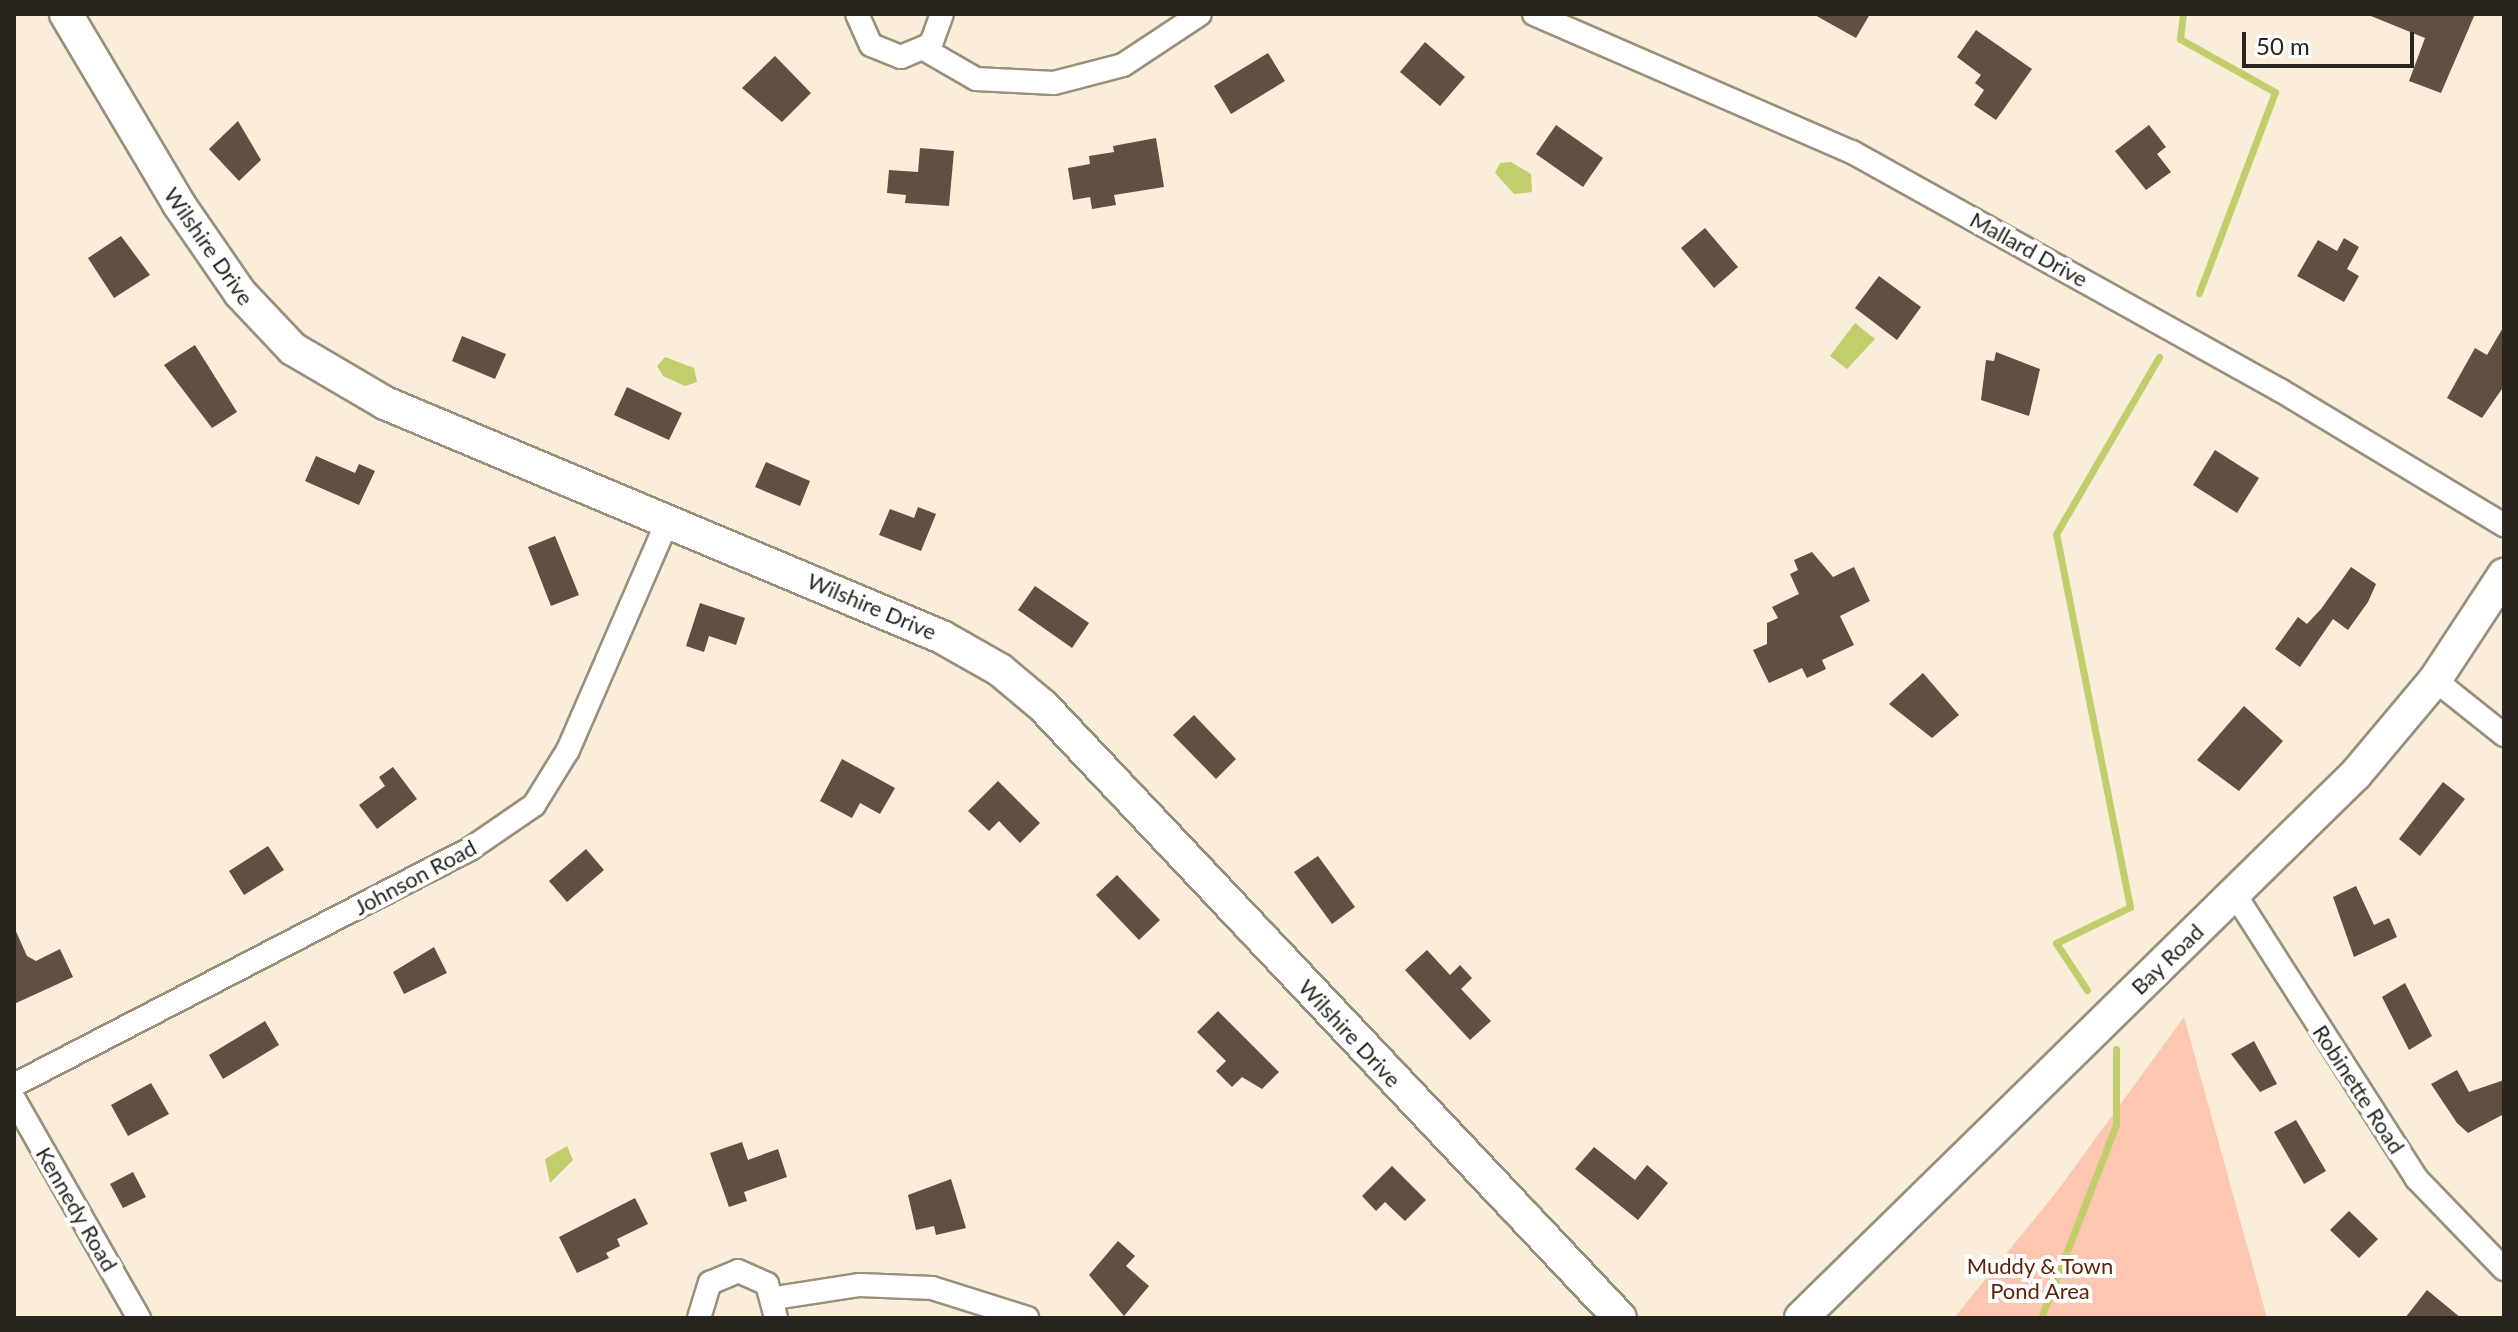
<!DOCTYPE html>
<html>
<head>
<meta charset="utf-8">
<style>
  body { margin:0 }
  #map { position:relative; width:2518px; height:1332px; overflow:hidden; background:#faedd9; font-family:Lato,sans-serif }
  div>[style] { position:absolute }
  .green>* { inset:0; background:#fcc6b1 }
  .water>* { inset:0; background:#c2ce6b }
  .stream>* { height:7px; margin:-3.5px; padding:0 3.5px; transform-origin:3.5px; border-radius:3.5px; background:#c2ce6b }
  .building>* { inset:0; background:#604f42 }
  .roads { filter:drop-shadow(2px 0 #9a8e7c) drop-shadow(-2px 0 #9a8e7c) drop-shadow(0 2px #9a8e7c) drop-shadow(0 -2px #9a8e7c) }
  .street>* { height:22px; margin:-11px; padding:0 11px; transform-origin:11px; border-radius:11px; background:#fff }
  .secondary>* { height:32px; margin:-16px; padding:0 16px; transform-origin:16px; border-radius:16px; background:#fff }
  span { translate:-50% -50%; white-space:nowrap; text-align:center; line-height:1.15; -webkit-text-stroke:8px #fff; paint-order:stroke }
  .street-label { font-size:22px; color:#29241d }
  .park-label { font-size:22px; color:#5d2308 }
  .frame { position:absolute; inset:0; border:16px solid #29241d; pointer-events:none }
  .scale { position:absolute; left:2242px; top:32px; width:172px; height:36px; box-sizing:border-box; border:4px solid #29241d; border-top:0; padding-left:10px; font-size:24px; line-height:28px; white-space:nowrap; color:#29241d; -webkit-text-stroke:6px #fff; paint-order:stroke }
</style>
</head>
<body>
<div id="map">
  <div class="green">
    <div style="clip-path:polygon(2184px 1017px,2267px 1318px,1954px 1318px,2058px 1190px)"></div>
  </div>
  <div class="water">
    <div style="clip-path:polygon(1511px 162px,1531px 174px,1532px 192px,1514px 194px,1495px 173px,1500px 163px)"></div>
    <div style="clip-path:polygon(1855px 323px,1875px 339px,1847px 369px,1830px 356px)"></div>
    <div style="clip-path:polygon(665px 357px,694px 368px,697px 382px,685px 386px,663px 376px,657px 366px)"></div>
    <div style="clip-path:polygon(567px 1146px,573px 1160px,550px 1183px,545px 1159px)"></div>
  </div>
  <div class="stream">
    <div style="left:2183px;top:14px;width:25px;rotate:97deg"></div>
    <div style="left:2180px;top:39px;width:109px;rotate:29.2deg"></div>
    <div style="left:2275px;top:92px;width:215px;rotate:110.7deg"></div>
    <div style="left:2087px;top:990px;width:56px;rotate:-123.4deg"></div>
    <div style="left:2056px;top:943px;width:82px;rotate:-25.9deg"></div>
    <div style="left:2130px;top:907px;width:380px;rotate:-101.2deg"></div>
    <div style="left:2056px;top:534px;width:205px;rotate:-59.8deg"></div>
    <div style="left:2041px;top:1318px;width:207px;rotate:-68.8deg"></div>
    <div style="left:2116px;top:1125px;width:76px;rotate:-90deg"></div>
  </div>
  <div class="building">
    <div style="clip-path:polygon(1813px 14px,1870px 14px,1856px 38px)"></div>
    <div style="clip-path:polygon(2366px 14px,2475px 14px,2441px 93px,2409px 81px,2425px 38px)"></div>
    <div style="clip-path:polygon(1976px 30px,2032px 69px,1996px 120px,1974px 105px,1984px 90px,1975px 83px,1981px 75px,1957px 57px)"></div>
    <div style="clip-path:polygon(1425px 42px,1465px 77px,1440px 106px,1400px 72px)"></div>
    <div style="clip-path:polygon(1268px 53px,1285px 81px,1231px 114px,1214px 86px)"></div>
    <div style="clip-path:polygon(775px 56px,811px 93px,782px 122px,742px 88px)"></div>
    <div style="clip-path:polygon(238px 121px,261px 160px,239px 181px,209px 149px)"></div>
    <div style="clip-path:polygon(1556px 125px,1603px 158px,1583px 187px,1536px 154px)"></div>
    <div style="clip-path:polygon(2149px 125px,2166px 147px,2157px 154px,2171px 172px,2146px 190px,2115px 151px)"></div>
    <div style="clip-path:polygon(1156px 138px,1164px 187px,1114px 195px,1116px 205px,1092px 209px,1090px 197px,1073px 200px,1068px 168px,1090px 164px,1089px 156px,1114px 152px,1113px 146px)"></div>
    <div style="clip-path:polygon(920px 148px,954px 151px,949px 206px,905px 203px,906px 195px,887px 193px,889px 170px,918px 172px)"></div>
    <div style="clip-path:polygon(1705px 228px,1738px 267px,1714px 288px,1681px 248px)"></div>
    <div style="clip-path:polygon(121px 236px,150px 275px,114px 298px,88px 258px)"></div>
    <div style="clip-path:polygon(2344px 238px,2359px 247px,2347px 269px,2359px 276px,2344px 302px,2297px 276px,2318px 240px,2337px 251px)"></div>
    <div style="clip-path:polygon(1879px 276px,1921px 307px,1897px 340px,1855px 308px)"></div>
    <div style="clip-path:polygon(2504px 326px,2504px 386px,2482px 418px,2447px 398px,2475px 348px,2487px 355px)"></div>
    <div style="clip-path:polygon(462px 336px,506px 354px,495px 379px,452px 361px)"></div>
    <div style="clip-path:polygon(195px 345px,237px 412px,212px 428px,164px 365px)"></div>
    <div style="clip-path:polygon(1996px 352px,2040px 369px,2029px 416px,1981px 400px,1986px 360px,1994px 361px)"></div>
    <div style="clip-path:polygon(627px 387px,682px 413px,669px 440px,614px 415px)"></div>
    <div style="clip-path:polygon(2215px 450px,2259px 478px,2237px 513px,2193px 485px)"></div>
    <div style="clip-path:polygon(316px 456px,355px 473px,359px 464px,375px 471px,359px 505px,305px 481px)"></div>
    <div style="clip-path:polygon(766px 462px,810px 481px,800px 506px,755px 487px)"></div>
    <div style="clip-path:polygon(918px 507px,936px 514px,921px 551px,879px 535px,890px 509px,914px 518px)"></div>
    <div style="clip-path:polygon(555px 536px,579px 595px,551px 606px,528px 547px)"></div>
    <div style="clip-path:polygon(1812px 552px,1833px 577px,1854px 567px,1870px 601px,1840px 616px,1854px 645px,1822px 660px,1826px 669px,1807px 678px,1802px 668px,1769px 683px,1753px 650px,1767px 644px,1767px 623px,1778px 618px,1772px 607px,1799px 594px,1790px 574px,1798px 570px,1794px 560px)"></div>
    <div style="clip-path:polygon(2351px 567px,2376px 584px,2368px 602px,2348px 630px,2333px 619px,2300px 667px,2275px 649px,2298px 617px,2307px 624px,2321px 609px)"></div>
    <div style="clip-path:polygon(1035px 586px,1089px 623px,1072px 648px,1018px 610px)"></div>
    <div style="clip-path:polygon(700px 603px,745px 618px,736px 645px,709px 636px,704px 652px,686px 646px)"></div>
    <div style="clip-path:polygon(1923px 673px,1959px 715px,1932px 738px,1889px 704px)"></div>
    <div style="clip-path:polygon(2244px 706px,2283px 741px,2239px 791px,2197px 760px)"></div>
    <div style="clip-path:polygon(1194px 715px,1236px 759px,1216px 779px,1173px 735px)"></div>
    <div style="clip-path:polygon(842px 759px,895px 788px,880px 814px,860px 803px,852px 818px,820px 801px)"></div>
    <div style="clip-path:polygon(393px 767px,417px 799px,377px 829px,359px 805px,385px 786px,379px 777px)"></div>
    <div style="clip-path:polygon(998px 781px,1040px 823px,1020px 843px,999px 821px,989px 831px,968px 811px)"></div>
    <div style="clip-path:polygon(2443px 782px,2465px 799px,2420px 856px,2399px 839px)"></div>
    <div style="clip-path:polygon(268px 846px,284px 870px,244px 895px,229px 871px)"></div>
    <div style="clip-path:polygon(586px 849px,604px 870px,567px 902px,549px 881px)"></div>
    <div style="clip-path:polygon(1318px 856px,1355px 907px,1332px 924px,1294px 872px)"></div>
    <div style="clip-path:polygon(1117px 875px,1160px 920px,1139px 940px,1096px 895px)"></div>
    <div style="clip-path:polygon(2356px 886px,2374px 925px,2389px 918px,2397px 937px,2354px 957px,2333px 897px)"></div>
    <div style="clip-path:polygon(14px 927px,27px 956px,36px 961px,60px 949px,73px 977px,14px 1004px)"></div>
    <div style="clip-path:polygon(434px 947px,447px 973px,404px 994px,393px 972px)"></div>
    <div style="clip-path:polygon(1427px 950px,1450px 975px,1460px 965px,1472px 978px,1461px 989px,1491px 1021px,1470px 1040px,1405px 970px)"></div>
    <div style="clip-path:polygon(2405px 983px,2432px 1036px,2409px 1050px,2382px 997px)"></div>
    <div style="clip-path:polygon(1218px 1011px,1279px 1072px,1262px 1089px,1242px 1077px,1232px 1087px,1216px 1071px,1226px 1061px,1197px 1032px)"></div>
    <div style="clip-path:polygon(265px 1021px,279px 1045px,223px 1079px,209px 1055px)"></div>
    <div style="clip-path:polygon(2254px 1041px,2277px 1084px,2260px 1092px,2231px 1054px)"></div>
    <div style="clip-path:polygon(2457px 1070px,2469px 1092px,2504px 1080px,2504px 1114px,2468px 1133px,2457px 1123px,2431px 1084px)"></div>
    <div style="clip-path:polygon(151px 1083px,169px 1114px,128px 1136px,111px 1105px)"></div>
    <div style="clip-path:polygon(2296px 1120px,2326px 1171px,2304px 1184px,2274px 1132px)"></div>
    <div style="clip-path:polygon(742px 1142px,748px 1160px,778px 1149px,787px 1177px,744px 1192px,747px 1201px,729px 1207px,710px 1153px)"></div>
    <div style="clip-path:polygon(1594px 1147px,1635px 1180px,1647px 1165px,1668px 1183px,1638px 1220px,1575px 1169px)"></div>
    <div style="clip-path:polygon(1392px 1166px,1426px 1200px,1405px 1221px,1385px 1202px,1376px 1211px,1362px 1196px)"></div>
    <div style="clip-path:polygon(133px 1172px,146px 1197px,123px 1208px,110px 1184px)"></div>
    <div style="clip-path:polygon(951px 1179px,966px 1228px,936px 1235px,934px 1226px,916px 1230px,908px 1195px)"></div>
    <div style="clip-path:polygon(635px 1198px,648px 1224px,617px 1239px,620px 1246px,606px 1253px,609px 1258px,577px 1273px,559px 1237px)"></div>
    <div style="clip-path:polygon(2349px 1211px,2378px 1239px,2359px 1258px,2330px 1230px)"></div>
    <div style="clip-path:polygon(1118px 1241px,1135px 1256px,1126px 1266px,1149px 1286px,1124px 1316px,1089px 1275px)"></div>
    <div style="clip-path:polygon(2427px 1290px,2461px 1318px,2405px 1318px)"></div>
  </div>
  <div class="roads">
    <div class="street">
      <div style="left:857px;top:14px;width:34px;rotate:66deg"></div>
      <div style="left:871px;top:45px;width:32px;rotate:22deg"></div>
      <div style="left:901px;top:57px;width:33px;rotate:-23deg"></div>
      <div style="left:931px;top:44px;width:32px;rotate:-70deg"></div>
      <div style="left:1534px;top:14px;width:347px;rotate:23.5deg"></div>
      <div style="left:1852px;top:152px;width:490px;rotate:29.1deg"></div>
      <div style="left:2280px;top:390px;width:262px;rotate:31.1deg"></div>
      <div style="left:924px;top:49px;width:60px;rotate:30deg"></div>
      <div style="left:976px;top:79px;width:78px;rotate:2.9deg"></div>
      <div style="left:1054px;top:83px;width:71px;rotate:-14.6deg"></div>
      <div style="left:1123px;top:65px;width:92px;rotate:-33.5deg"></div>
      <div style="left:2435px;top:680px;width:88px;rotate:38.6deg"></div>
      <div style="left:2234px;top:893px;width:340px;rotate:57.4deg"></div>
      <div style="left:2417px;top:1179px;width:125px;rotate:46deg"></div>
      <div style="left:14px;top:1085px;width:513px;rotate:-27.36deg"></div>
      <div style="left:470px;top:849px;width:78px;rotate:-34.5deg"></div>
      <div style="left:534px;top:805px;width:65px;rotate:-58.3deg"></div>
      <div style="left:568px;top:750px;width:249px;rotate:-66.5deg"></div>
      <div style="left:14px;top:1099px;width:252px;rotate:60.3deg"></div>
      <div style="left:775px;top:1298px;width:86px;rotate:-8.7deg"></div>
      <div style="left:860px;top:1285px;width:72px;rotate:2.4deg"></div>
      <div style="left:932px;top:1288px;width:100px;rotate:17.5deg"></div>
      <div style="left:699px;top:1318px;width:37px;rotate:-73deg"></div>
      <div style="left:710px;top:1283px;width:30px;rotate:-23deg"></div>
      <div style="left:738px;top:1271px;width:32px;rotate:24deg"></div>
      <div style="left:767px;top:1284px;width:35px;rotate:75deg"></div>
    </div>
    <div class="secondary">
      <div style="left:66px;top:14px;width:220px;rotate:59.3deg"></div>
      <div style="left:178px;top:203px;width:109px;rotate:55.4deg"></div>
      <div style="left:240px;top:293px;width:77px;rotate:46.6deg"></div>
      <div style="left:293px;top:349px;width:107px;rotate:30.4deg"></div>
      <div style="left:385px;top:403px;width:604px;rotate:22.79deg"></div>
      <div style="left:942px;top:637px;width:67px;rotate:29.6deg"></div>
      <div style="left:1000px;top:670px;width:56px;rotate:39.9deg"></div>
      <div style="left:1043px;top:706px;width:841px;rotate:46.69deg"></div>
      <div style="left:1801px;top:1318px;width:777px;rotate:-44.43deg"></div>
      <div style="left:2356px;top:774px;width:123px;rotate:-50deg"></div>
      <div style="left:2435px;top:680px;width:126px;rotate:-56.7deg"></div>
    </div>
  </div>
  <div class="street-label">
    <span style="left:209px;top:246px;rotate:55deg">Wilshire Drive</span>
    <span style="left:2029px;top:249px;rotate:29deg">Mallard Drive</span>
    <span style="left:872px;top:606px;rotate:23deg">Wilshire Drive</span>
    <span style="left:415px;top:877px;rotate:-28deg">Johnson Road</span>
    <span style="left:2167px;top:959px;rotate:-44deg">Bay Road</span>
    <span style="left:1350px;top:1033px;rotate:47deg">Wilshire Drive</span>
    <span style="left:2359px;top:1089px;rotate:57deg">Robinette Road</span>
    <span style="left:77px;top:1209px;rotate:60deg">Kennedy Road</span>
  </div>
  <div class="park-label">
    <span style="left:2040px;top:1278px">Muddy &amp; Town<br>Pond Area</span>
  </div>
  <div class="frame"></div>
  <div class="scale">50 m</div>
</div>
</body>
</html>
